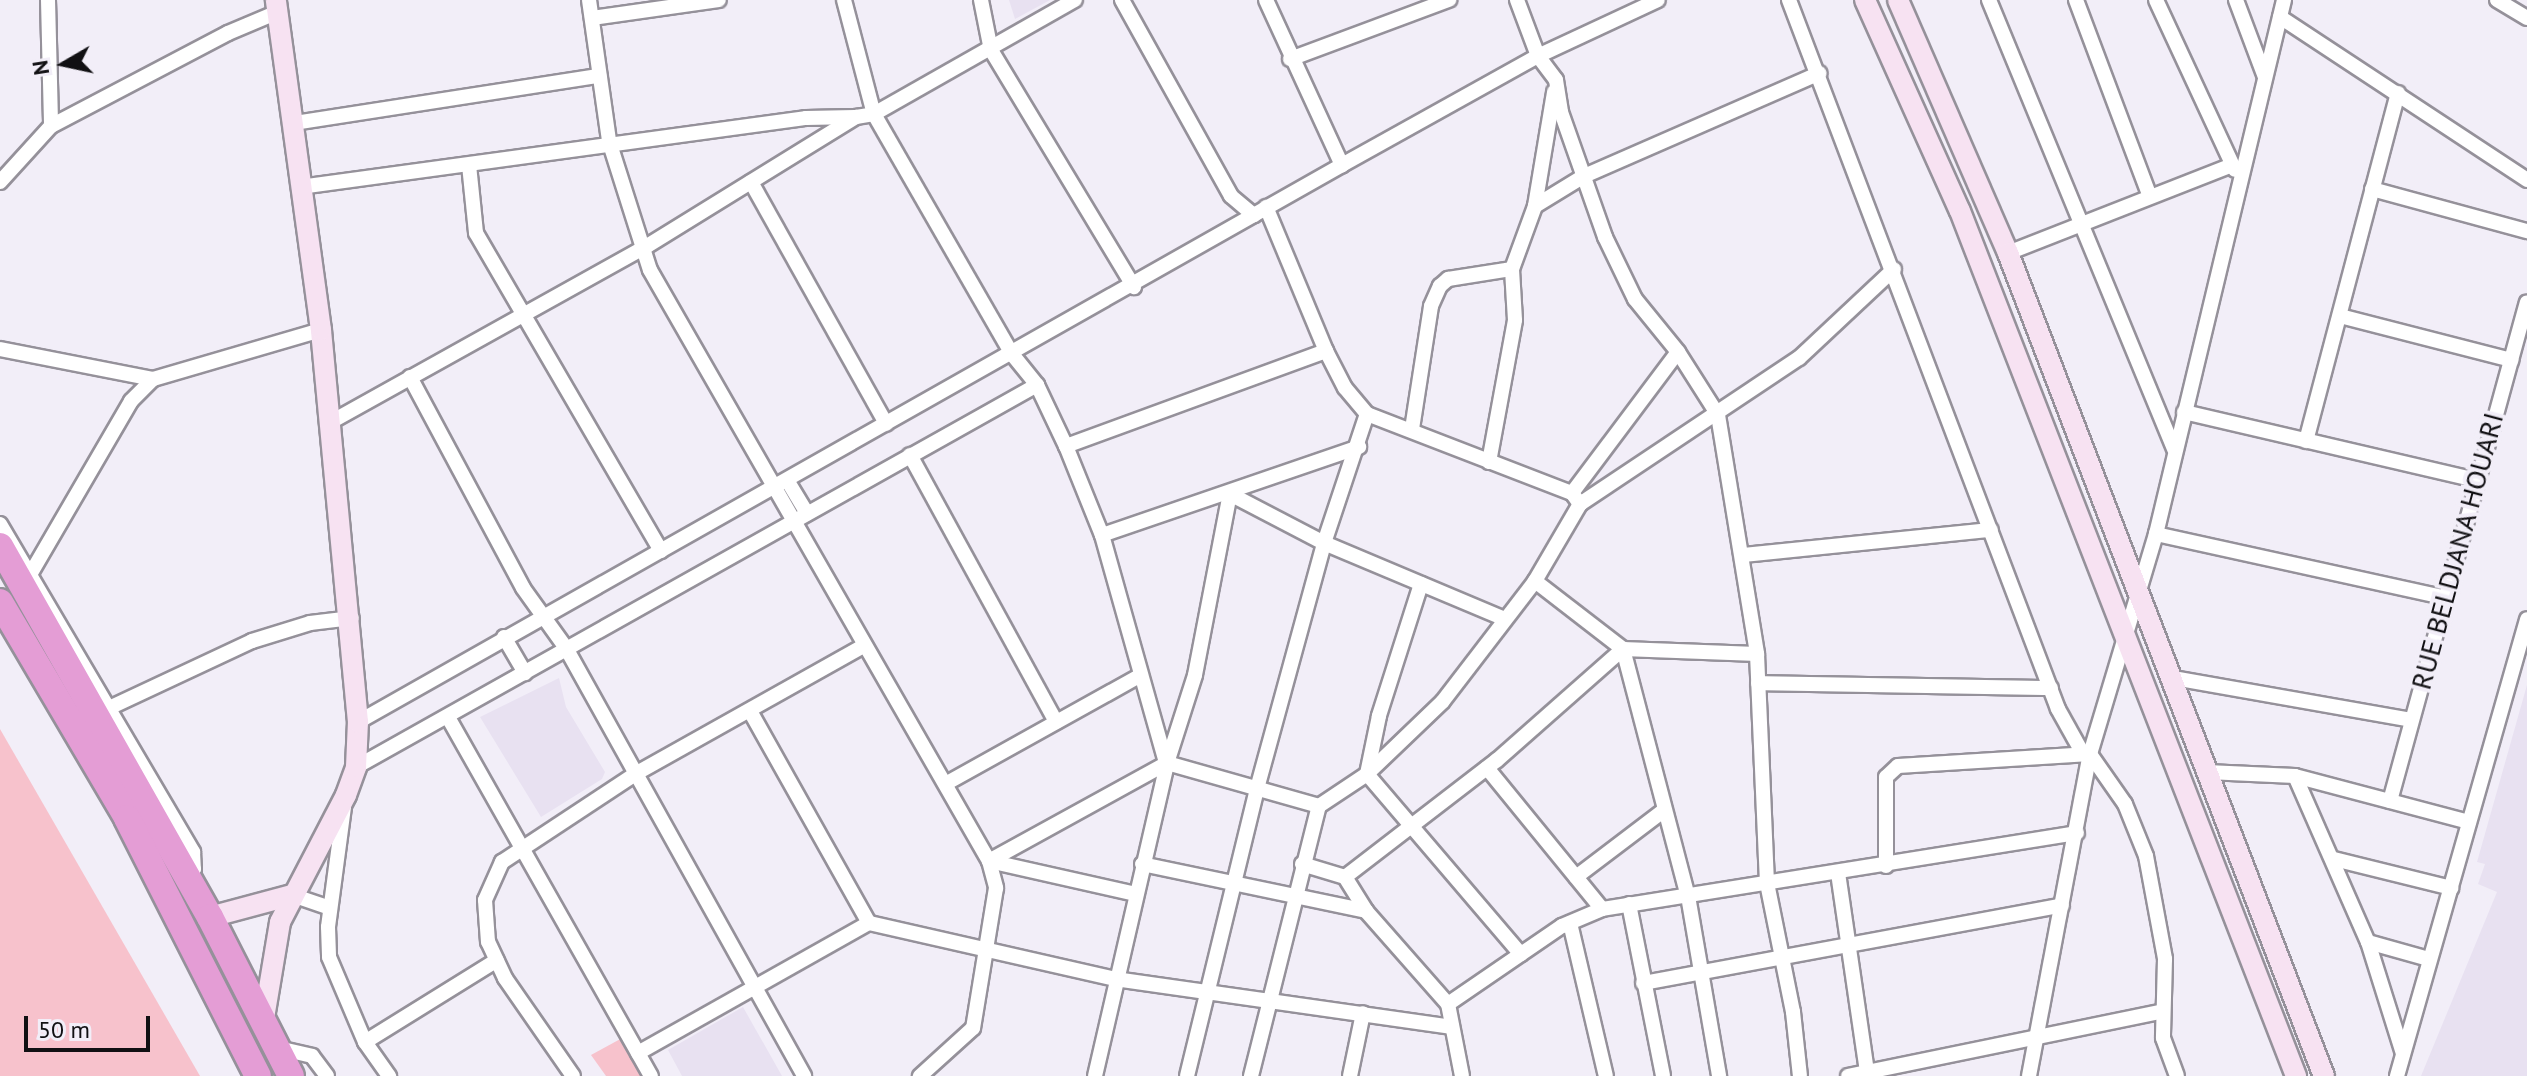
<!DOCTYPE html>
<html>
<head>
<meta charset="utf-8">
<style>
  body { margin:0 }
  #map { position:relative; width:2527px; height:1076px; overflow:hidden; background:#f2eef8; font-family:"PT Sans",sans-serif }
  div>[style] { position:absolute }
  .built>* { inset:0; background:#e8e1f1 }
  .green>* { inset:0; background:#f7c2cc }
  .roads { filter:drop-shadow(2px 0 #95919a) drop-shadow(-2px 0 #95919a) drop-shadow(0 2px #95919a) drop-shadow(0 -2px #95919a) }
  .street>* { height:14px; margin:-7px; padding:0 7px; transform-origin:7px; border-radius:7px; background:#fff }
  .secondary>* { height:20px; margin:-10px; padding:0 10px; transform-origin:10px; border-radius:10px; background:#f7e2f2 }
  .highway>* { height:26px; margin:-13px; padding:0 13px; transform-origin:13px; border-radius:13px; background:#e49dd5 }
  span { translate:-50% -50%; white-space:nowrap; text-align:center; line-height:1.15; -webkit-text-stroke:8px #f2eef8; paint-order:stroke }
  .street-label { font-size:28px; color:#111013 }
  .north { position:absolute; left:24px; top:24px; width:80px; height:80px; -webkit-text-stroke:6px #f2eef8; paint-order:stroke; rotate:261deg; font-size:22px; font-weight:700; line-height:32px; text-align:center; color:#111013 }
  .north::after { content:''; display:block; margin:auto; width:28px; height:36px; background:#111013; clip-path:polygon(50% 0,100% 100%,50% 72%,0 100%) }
  .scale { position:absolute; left:24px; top:1016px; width:126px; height:36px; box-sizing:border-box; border:4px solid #111013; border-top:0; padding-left:10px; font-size:24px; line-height:28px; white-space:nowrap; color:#111013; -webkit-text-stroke:6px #f2eef8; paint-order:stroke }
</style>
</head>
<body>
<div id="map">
  <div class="built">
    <div style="clip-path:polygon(1009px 0,1050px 0,1015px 19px)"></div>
    <div style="clip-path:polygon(559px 678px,566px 707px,605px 772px,602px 779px,541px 817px,480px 717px)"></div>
    <div style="clip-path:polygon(2527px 685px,2527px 1076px,2421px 1076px,2497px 892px,2478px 884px,2485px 864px,2477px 862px)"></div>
    <div style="clip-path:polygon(743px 1007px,782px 1076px,682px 1076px,668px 1050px)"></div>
  </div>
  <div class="green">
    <div style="clip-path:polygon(0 729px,200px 1076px,0 1076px)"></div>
    <div style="clip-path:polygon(624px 1037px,646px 1076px,606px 1076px,591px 1055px)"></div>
  </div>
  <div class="roads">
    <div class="street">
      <div style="left:48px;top:0;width:126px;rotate:88.6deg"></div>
      <div style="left:589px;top:0;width:142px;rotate:81.9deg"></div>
      <div style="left:609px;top:141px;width:135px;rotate:72.4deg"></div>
      <div style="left:650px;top:270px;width:681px;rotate:60.16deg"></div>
      <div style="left:989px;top:861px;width:28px;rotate:75deg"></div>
      <div style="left:996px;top:888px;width:142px;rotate:99.3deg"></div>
      <div style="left:973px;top:1028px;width:72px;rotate:137.8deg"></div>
      <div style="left:844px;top:0;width:118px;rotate:75.3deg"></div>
      <div style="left:874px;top:114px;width:277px;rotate:60.1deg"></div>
      <div style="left:1012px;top:354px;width:40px;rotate:51deg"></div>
      <div style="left:1037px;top:385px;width:68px;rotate:64.6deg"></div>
      <div style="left:1066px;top:446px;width:96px;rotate:68deg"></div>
      <div style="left:1102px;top:535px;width:237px;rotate:74.3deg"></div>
      <div style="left:981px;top:0;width:51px;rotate:78.7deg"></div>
      <div style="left:991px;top:50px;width:277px;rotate:58.9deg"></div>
      <div style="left:1122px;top:0;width:224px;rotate:60.9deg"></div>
      <div style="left:1231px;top:196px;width:30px;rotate:40deg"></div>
      <div style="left:1266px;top:0;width:182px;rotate:65.3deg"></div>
      <div style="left:1517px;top:0;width:60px;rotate:69.4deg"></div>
      <div style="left:1538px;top:56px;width:30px;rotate:53deg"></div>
      <div style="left:1556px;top:80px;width:32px;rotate:81deg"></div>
      <div style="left:1561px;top:112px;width:133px;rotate:70.6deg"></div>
      <div style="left:1605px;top:237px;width:69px;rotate:64.2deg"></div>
      <div style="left:1635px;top:299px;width:68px;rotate:50.9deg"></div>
      <div style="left:1678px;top:352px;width:75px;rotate:57.6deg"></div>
      <div style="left:1718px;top:415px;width:242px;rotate:80.7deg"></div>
      <div style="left:1757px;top:654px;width:229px;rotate:87.5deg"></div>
      <div style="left:1767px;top:883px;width:132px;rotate:78.6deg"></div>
      <div style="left:1793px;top:1012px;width:64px;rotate:83.8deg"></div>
      <div style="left:1789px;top:0;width:758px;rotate:69.22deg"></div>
      <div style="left:2058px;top:709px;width:51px;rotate:60.9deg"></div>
      <div style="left:1989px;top:0;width:486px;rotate:67.6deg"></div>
      <div style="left:2076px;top:0;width:210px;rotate:69.4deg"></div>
      <div style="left:2156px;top:0;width:187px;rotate:65.1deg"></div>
      <div style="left:2236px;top:0;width:82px;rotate:69.4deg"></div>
      <div style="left:2497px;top:0;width:35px;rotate:31deg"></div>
      <div style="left:2280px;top:17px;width:296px;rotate:33.4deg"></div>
      <div style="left:592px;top:18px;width:128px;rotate:-8.1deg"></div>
      <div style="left:1290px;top:59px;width:170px;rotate:-20.4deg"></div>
      <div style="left:294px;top:123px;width:309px;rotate:-8.8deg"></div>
      <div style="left:469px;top:165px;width:68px;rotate:84.1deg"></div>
      <div style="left:476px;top:233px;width:368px;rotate:59.8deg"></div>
      <div style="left:0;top:182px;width:76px;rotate:-47.7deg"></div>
      <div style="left:51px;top:126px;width:200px;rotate:-27.7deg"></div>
      <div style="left:228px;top:33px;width:54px;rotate:-22.8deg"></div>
      <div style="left:751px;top:182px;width:277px;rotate:60.8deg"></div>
      <div style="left:300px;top:187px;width:511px;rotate:-7.77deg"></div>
      <div style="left:806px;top:118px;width:49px;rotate:-1.2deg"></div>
      <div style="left:2372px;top:189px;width:161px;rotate:15.2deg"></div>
      <div style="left:1535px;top:206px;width:57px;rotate:-31.5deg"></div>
      <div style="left:1584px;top:176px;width:257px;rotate:-23.6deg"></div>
      <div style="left:2008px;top:253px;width:238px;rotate:-21.4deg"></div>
      <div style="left:2340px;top:316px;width:177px;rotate:14.4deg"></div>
      <div style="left:0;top:349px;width:156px;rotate:11.1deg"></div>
      <div style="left:410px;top:377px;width:239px;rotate:61.8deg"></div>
      <div style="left:523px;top:588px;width:74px;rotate:54.4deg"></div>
      <div style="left:566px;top:648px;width:490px;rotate:60.9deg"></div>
      <div style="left:2184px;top:412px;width:300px;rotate:13.1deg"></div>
      <div style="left:1367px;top:414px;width:220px;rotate:21.1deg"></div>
      <div style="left:1572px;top:493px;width:14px;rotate:54deg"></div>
      <div style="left:329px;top:423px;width:364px;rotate:-29.1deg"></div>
      <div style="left:647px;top:246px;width:246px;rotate:-31.7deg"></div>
      <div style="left:856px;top:117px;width:18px;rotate:-9deg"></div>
      <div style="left:874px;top:114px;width:231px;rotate:-29.6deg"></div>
      <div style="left:1412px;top:429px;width:124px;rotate:-81.2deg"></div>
      <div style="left:1431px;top:306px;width:22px;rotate:-66deg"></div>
      <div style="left:1440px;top:286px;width:11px;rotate:-41deg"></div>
      <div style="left:1448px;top:279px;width:65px;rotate:-8.9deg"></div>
      <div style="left:2306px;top:441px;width:360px;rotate:-75.2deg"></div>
      <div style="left:1066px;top:446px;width:277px;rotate:-20.1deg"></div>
      <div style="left:910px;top:455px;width:304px;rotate:61.3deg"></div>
      <div style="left:1489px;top:462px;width:144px;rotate:-79.6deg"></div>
      <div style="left:1515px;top:320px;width:51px;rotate:-93.4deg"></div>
      <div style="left:1512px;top:269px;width:67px;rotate:-69.9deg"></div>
      <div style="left:1535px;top:206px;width:116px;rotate:-80.5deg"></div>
      <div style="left:787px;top:480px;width:39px;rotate:59deg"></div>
      <div style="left:1572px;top:493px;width:176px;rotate:-53.1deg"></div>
      <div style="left:0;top:524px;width:381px;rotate:59.5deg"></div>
      <div style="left:193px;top:852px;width:17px;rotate:87deg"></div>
      <div style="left:194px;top:869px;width:12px;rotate:125deg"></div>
      <div style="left:2156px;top:534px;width:297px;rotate:12.4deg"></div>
      <div style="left:1102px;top:535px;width:272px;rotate:-18.9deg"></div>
      <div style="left:1743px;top:555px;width:249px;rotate:-5.8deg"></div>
      <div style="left:31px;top:573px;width:199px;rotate:-59.8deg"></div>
      <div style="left:131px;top:401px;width:31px;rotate:-45deg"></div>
      <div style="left:153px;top:379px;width:175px;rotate:-16.3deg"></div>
      <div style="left:1535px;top:581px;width:111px;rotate:37.7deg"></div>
      <div style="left:1623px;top:649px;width:255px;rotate:75.3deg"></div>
      <div style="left:1688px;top:896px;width:183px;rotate:80.2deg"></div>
      <div style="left:1421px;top:584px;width:139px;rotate:107.7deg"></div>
      <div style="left:1379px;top:716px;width:59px;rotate:101.7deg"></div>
      <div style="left:1367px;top:774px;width:237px;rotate:49.5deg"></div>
      <div style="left:504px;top:637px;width:42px;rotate:59.7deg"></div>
      <div style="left:2174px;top:678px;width:241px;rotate:10deg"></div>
      <div style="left:1758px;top:683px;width:293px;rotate:1deg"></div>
      <div style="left:109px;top:708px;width:158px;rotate:-25.1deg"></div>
      <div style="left:252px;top:641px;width:61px;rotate:-17.2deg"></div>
      <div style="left:310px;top:623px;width:42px;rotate:-6.8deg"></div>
      <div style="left:750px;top:711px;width:243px;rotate:60.7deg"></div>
      <div style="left:869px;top:923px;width:252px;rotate:12.8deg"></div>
      <div style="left:1115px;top:979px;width:339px;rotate:8.1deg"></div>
      <div style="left:449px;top:719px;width:410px;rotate:60.5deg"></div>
      <div style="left:358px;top:722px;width:1131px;rotate:-29.51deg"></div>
      <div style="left:1342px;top:165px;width:224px;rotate:-29.1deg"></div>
      <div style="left:1538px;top:56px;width:132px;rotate:-25deg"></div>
      <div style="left:356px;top:767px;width:781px;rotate:-29.29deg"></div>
      <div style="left:1487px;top:768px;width:182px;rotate:50.8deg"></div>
      <div style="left:2207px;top:772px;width:88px;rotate:2.6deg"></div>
      <div style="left:2295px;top:776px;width:180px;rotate:14.8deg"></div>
      <div style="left:2295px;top:776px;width:181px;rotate:66.3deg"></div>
      <div style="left:2368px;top:942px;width:117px;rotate:72.6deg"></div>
      <div style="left:947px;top:783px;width:220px;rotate:-29.1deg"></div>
      <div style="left:2390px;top:801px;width:517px;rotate:-74.65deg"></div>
      <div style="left:344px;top:807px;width:121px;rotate:97.6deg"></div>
      <div style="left:328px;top:927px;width:30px;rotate:88deg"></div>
      <div style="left:329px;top:957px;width:92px;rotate:67deg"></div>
      <div style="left:365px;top:1042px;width:42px;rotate:54.8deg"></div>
      <div style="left:2334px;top:859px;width:121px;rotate:13.9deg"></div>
      <div style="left:989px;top:861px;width:203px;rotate:-28.8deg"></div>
      <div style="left:1167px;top:763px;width:158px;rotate:15.8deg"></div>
      <div style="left:989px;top:861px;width:151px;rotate:12.7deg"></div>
      <div style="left:1142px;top:864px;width:229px;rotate:11.8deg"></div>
      <div style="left:1302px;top:864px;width:45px;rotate:16.8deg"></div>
      <div style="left:1345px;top:877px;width:40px;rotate:58deg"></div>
      <div style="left:1366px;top:911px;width:124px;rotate:48.6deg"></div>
      <div style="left:1448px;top:1004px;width:73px;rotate:79deg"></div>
      <div style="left:1886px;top:866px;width:89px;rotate:-90deg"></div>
      <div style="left:1886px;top:777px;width:16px;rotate:-43deg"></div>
      <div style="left:1898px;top:766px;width:192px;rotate:-3.6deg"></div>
      <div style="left:2090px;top:754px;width:61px;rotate:55deg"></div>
      <div style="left:2125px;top:804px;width:56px;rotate:68deg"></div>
      <div style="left:2146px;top:856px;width:105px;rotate:79.5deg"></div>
      <div style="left:2165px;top:959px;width:79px;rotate:91.5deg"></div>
      <div style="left:2163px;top:1038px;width:40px;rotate:69.8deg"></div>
      <div style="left:1838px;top:873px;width:201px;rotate:81.7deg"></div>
      <div style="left:1345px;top:877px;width:192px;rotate:-37.6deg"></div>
      <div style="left:1497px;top:760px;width:168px;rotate:-41.4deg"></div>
      <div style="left:1623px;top:649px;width:134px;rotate:2.1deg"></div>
      <div style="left:1576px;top:877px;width:109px;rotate:-37.2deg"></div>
      <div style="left:292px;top:895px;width:40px;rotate:18.9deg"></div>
      <div style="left:1629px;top:904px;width:175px;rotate:78.8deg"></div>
      <div style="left:1570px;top:923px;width:157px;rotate:76.8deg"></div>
      <div style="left:2368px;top:942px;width:63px;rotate:15.6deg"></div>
      <div style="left:1643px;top:983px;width:426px;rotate:-10.5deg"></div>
      <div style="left:1448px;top:1004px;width:138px;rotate:-34.4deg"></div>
      <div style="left:1562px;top:926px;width:43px;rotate:-23deg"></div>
      <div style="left:1602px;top:909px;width:481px;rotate:-9.1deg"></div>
      <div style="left:365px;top:1042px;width:155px;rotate:-31.8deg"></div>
      <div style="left:278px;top:1048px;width:35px;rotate:13deg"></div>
      <div style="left:312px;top:1056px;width:25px;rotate:53deg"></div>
      <div style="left:638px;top:1053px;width:265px;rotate:-29.4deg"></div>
      <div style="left:573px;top:1076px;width:119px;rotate:-124.8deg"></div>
      <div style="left:505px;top:978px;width:40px;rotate:-115deg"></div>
      <div style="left:488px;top:942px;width:42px;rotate:-94.1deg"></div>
      <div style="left:485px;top:900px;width:42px;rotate:-65.9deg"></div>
      <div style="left:502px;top:862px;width:162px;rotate:-33.4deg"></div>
      <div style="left:637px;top:773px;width:261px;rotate:-29.3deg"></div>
      <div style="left:1095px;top:1076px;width:321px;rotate:-77deg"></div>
      <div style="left:1167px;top:763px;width:92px;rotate:-72.3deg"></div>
      <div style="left:1195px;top:675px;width:184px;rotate:-79.1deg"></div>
      <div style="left:1230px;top:494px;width:106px;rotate:27.5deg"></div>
      <div style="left:1324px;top:543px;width:196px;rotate:22.8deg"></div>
      <div style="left:1187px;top:1076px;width:300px;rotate:-76.3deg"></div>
      <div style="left:1258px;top:785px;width:251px;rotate:-74.7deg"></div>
      <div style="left:1324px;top:543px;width:136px;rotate:-71.6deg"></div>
      <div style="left:1367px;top:414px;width:34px;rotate:-130deg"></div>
      <div style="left:1345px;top:388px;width:42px;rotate:-117.2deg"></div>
      <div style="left:1326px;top:351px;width:156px;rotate:-112.6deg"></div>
      <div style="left:1251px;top:1076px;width:278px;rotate:-75.9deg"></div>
      <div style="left:1319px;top:806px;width:58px;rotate:-33.7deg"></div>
      <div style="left:1367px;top:774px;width:105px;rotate:-43.8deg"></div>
      <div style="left:1443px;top:701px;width:151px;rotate:-52.5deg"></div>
      <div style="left:1535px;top:581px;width:89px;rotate:-59.7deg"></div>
      <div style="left:1580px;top:504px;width:263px;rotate:-33.7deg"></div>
      <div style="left:1799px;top:358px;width:130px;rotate:-43.1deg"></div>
      <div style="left:1350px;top:1076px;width:64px;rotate:-78.3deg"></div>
      <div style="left:1848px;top:1076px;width:319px;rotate:-11.6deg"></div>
      <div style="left:2029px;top:1076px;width:328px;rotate:-79.3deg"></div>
      <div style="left:2090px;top:754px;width:230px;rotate:-73.3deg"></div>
      <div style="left:2156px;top:534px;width:549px;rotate:-76.52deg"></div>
      <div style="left:2397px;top:1076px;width:475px;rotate:-74.1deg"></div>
    </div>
    <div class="secondary">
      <div style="left:1865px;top:0;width:231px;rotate:65.8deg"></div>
      <div style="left:1960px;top:211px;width:928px;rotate:68.77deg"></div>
      <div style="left:1898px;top:0;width:276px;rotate:66.5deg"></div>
      <div style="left:2008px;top:253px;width:882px;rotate:69deg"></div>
      <div style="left:210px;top:917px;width:85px;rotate:-15deg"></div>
      <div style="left:264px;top:1018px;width:97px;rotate:-80.5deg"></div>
      <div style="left:280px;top:922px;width:143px;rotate:-62.5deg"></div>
      <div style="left:346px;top:795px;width:30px;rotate:-70deg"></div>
      <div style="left:356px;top:767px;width:45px;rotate:-87.5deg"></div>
      <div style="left:358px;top:722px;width:394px;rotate:-95.4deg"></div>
      <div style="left:321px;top:330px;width:333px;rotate:-97.8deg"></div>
    </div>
    <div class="highway">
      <div style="left:0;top:546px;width:426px;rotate:60.5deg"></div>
      <div style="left:210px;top:917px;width:178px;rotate:63deg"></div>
      <div style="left:0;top:602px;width:251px;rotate:59.5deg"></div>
      <div style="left:127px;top:818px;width:289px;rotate:63.1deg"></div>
    </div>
  </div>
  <div class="street-label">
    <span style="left:2457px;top:551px;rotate:-75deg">RUE BELDJANA HOUARI</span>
  </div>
  <div class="north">N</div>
  <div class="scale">50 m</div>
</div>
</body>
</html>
